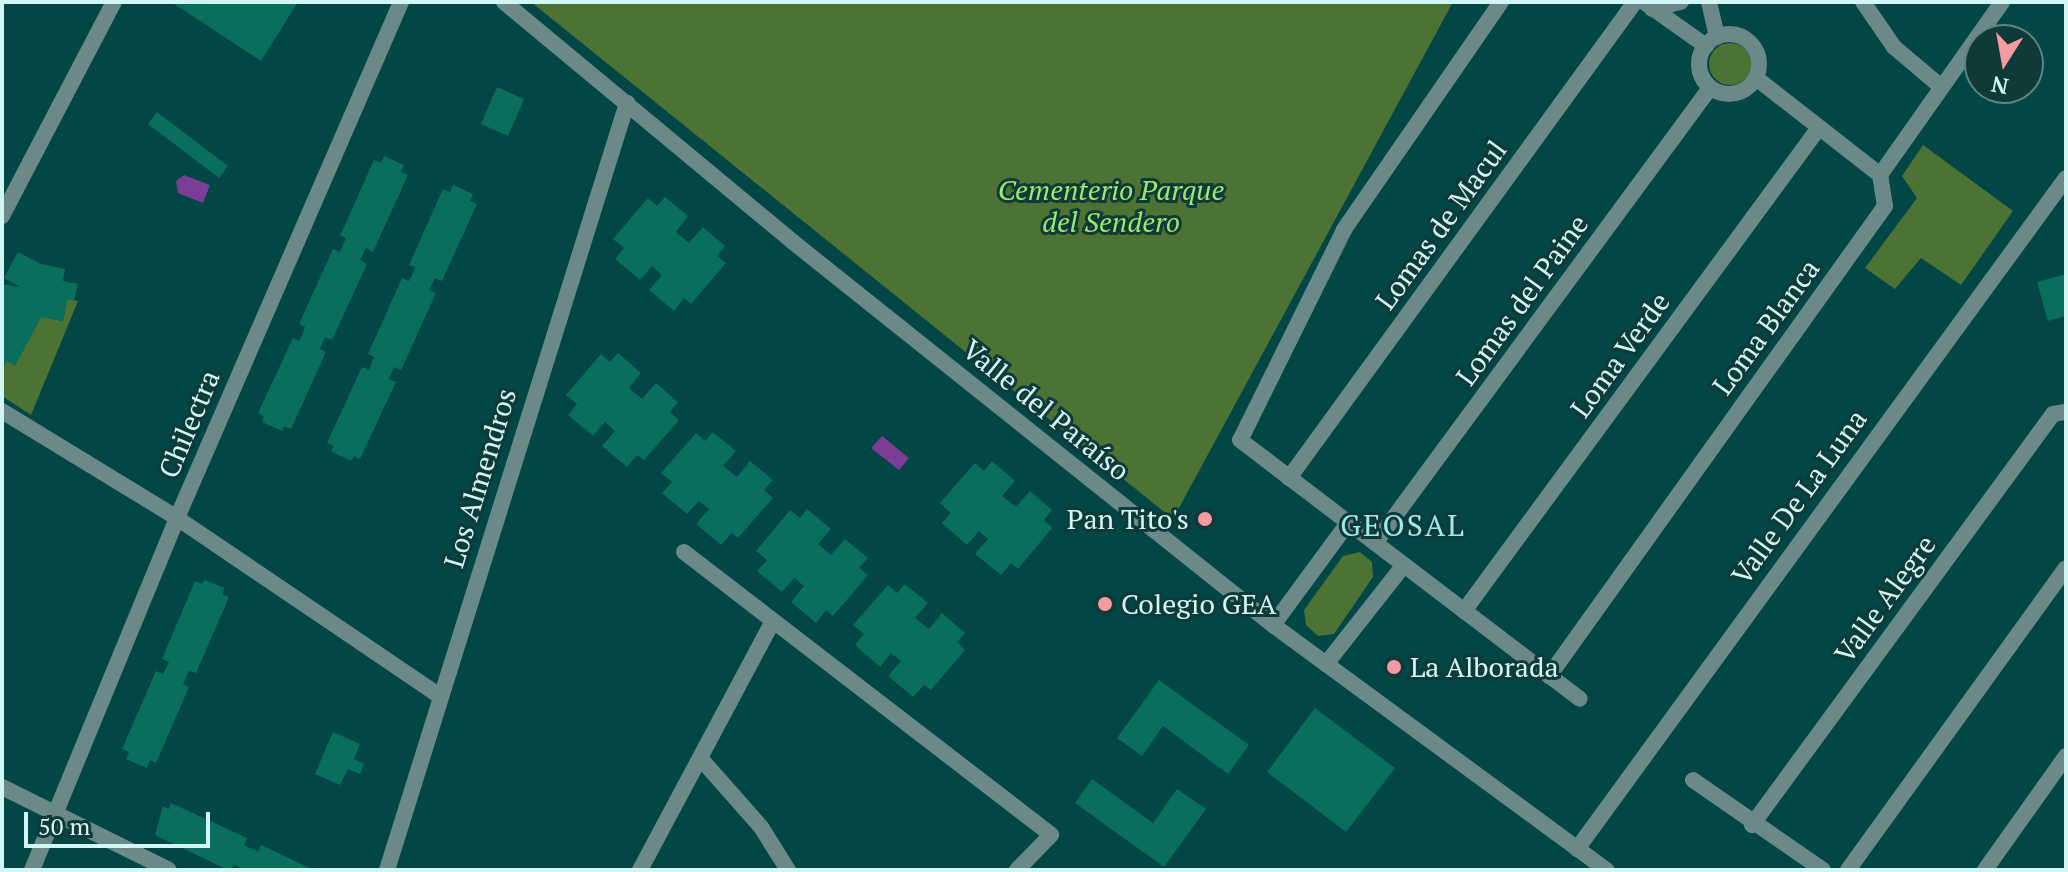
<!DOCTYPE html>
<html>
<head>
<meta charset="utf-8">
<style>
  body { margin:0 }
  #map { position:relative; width:2068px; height:872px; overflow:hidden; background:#024646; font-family:"PT Serif",serif }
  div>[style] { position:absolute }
  .green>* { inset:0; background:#4c7334 }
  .round { border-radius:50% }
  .water>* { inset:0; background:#7c3d96 }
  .building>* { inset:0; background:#096f5c }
  .minor>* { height:16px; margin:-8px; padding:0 8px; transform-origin:8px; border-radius:8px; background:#6b8988 }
  .minor>.ring { margin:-8px; padding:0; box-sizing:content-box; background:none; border:16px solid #6b8988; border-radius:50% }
  .tertiary>* { height:16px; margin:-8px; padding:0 8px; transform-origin:8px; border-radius:8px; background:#6b8988 }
  .dots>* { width:22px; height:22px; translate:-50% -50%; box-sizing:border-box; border:4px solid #103939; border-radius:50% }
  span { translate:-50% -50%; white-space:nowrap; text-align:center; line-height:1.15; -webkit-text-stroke:6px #103939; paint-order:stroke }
  .park-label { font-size:28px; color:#9ae96a; font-style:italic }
  .street-label { font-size:28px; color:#d1f6f5 }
  .poi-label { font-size:28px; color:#d1f6f5 }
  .right { translate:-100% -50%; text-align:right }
  .left { translate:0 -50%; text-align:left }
  .neighbourhood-label { font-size:30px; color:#9eeae9; letter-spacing:2px }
  .frame { position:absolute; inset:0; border:4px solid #d1f6f5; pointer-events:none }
  .north { position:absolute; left:1964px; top:24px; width:80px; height:80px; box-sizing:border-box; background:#103939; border:2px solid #5d8584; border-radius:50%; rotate:191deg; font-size:22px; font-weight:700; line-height:32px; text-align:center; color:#d1f6f5 }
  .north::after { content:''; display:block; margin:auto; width:28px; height:36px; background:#f49aa1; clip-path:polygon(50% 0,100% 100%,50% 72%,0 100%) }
  .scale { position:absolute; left:24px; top:812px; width:186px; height:36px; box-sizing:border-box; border:4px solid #d1f6f5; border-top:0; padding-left:10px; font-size:24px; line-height:28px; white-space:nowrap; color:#d1f6f5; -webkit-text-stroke:6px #103939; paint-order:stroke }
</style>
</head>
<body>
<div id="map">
  <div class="green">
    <div style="clip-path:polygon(531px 2px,1453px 2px,1173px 519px)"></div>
    <div class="round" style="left:1709px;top:43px;width:42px;height:42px"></div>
    <div style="clip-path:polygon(1923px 145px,2013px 211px,1961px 285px,1921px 258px,1895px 289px,1865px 268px,1917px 198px,1902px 176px)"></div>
    <div style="clip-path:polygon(67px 299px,78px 301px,31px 415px,2px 396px,2px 370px,7px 361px,15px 365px,41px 317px,63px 321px)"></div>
    <div style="clip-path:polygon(1360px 552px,1372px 562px,1373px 577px,1334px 634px,1318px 636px,1306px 625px,1304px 610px,1343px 556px)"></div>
  </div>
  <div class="water">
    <div style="clip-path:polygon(184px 175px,210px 185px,203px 203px,178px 193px,176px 181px)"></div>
    <div style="clip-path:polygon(882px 436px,909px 458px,899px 470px,871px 448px)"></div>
  </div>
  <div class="building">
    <div style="clip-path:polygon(171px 2px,298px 2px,261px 61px)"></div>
    <div style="clip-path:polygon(497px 87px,524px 99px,508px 136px,481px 124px)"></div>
    <div style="clip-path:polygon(157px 112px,228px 166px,219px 178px,148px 124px)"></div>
    <div style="clip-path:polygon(384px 156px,404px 165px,401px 172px,408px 175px,373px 252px,366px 248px,360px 260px,367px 264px,332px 340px,325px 337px,320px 349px,326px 352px,291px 429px,284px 426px,282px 431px,262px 422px,264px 416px,258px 413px,293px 338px,299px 341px,303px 333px,305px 327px,299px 324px,333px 249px,340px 252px,346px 238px,340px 236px,374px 160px,381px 163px)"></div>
    <div style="clip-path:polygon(453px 185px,473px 194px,470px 201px,477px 204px,442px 281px,435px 278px,429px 290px,436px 293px,401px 370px,394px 367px,392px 372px,389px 379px,396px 382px,360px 459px,354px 456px,351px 461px,331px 451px,334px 446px,327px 443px,362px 367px,369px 370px,374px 357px,368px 354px,402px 278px,409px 281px,413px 273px,415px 267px,409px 265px,443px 189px,450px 192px)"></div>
    <div style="clip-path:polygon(665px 197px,688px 216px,676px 232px,689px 243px,703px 227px,725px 246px,717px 256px,726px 263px,691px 304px,684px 298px,674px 311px,649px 290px,662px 275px,652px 266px,640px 280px,615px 259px,624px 248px,613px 239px,648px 198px,657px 206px)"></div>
    <div style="clip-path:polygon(18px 252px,41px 264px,65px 269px,63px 281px,78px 284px,74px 301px,67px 299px,63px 321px,41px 317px,15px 366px,7px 361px,2px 370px,2px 284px,20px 287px,4px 278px)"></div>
    <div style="clip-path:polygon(2066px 274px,2066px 316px,2048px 321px,2037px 282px)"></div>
    <div style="clip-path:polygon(618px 353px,641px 373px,629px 388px,642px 399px,656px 383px,678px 402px,670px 412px,679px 420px,644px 460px,637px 455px,627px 467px,602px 446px,615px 431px,605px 422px,593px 436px,568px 415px,577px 404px,566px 395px,601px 354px,610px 362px)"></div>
    <div style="clip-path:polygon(713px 432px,736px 451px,723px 466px,737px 477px,750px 461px,773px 480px,764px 490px,773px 498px,738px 538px,732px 533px,721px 545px,696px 524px,709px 509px,699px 501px,687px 514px,662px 493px,672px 482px,661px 473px,696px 433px,705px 441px)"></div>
    <div style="clip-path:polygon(992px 461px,1015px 481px,1002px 496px,1016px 507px,1030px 491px,1052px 510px,1044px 520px,1052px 528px,1018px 569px,1011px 563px,1001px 575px,975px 554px,988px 539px,979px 531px,967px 545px,942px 523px,951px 513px,940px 503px,975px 463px,984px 471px)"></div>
    <div style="clip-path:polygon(807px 509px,831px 529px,818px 544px,831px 555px,845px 539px,868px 558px,859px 568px,868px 575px,833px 616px,826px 610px,816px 623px,791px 602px,804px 586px,794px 578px,782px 592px,757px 571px,767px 560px,756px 551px,790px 510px,800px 518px)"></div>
    <div style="clip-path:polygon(204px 580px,225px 588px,222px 594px,229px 597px,196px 673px,189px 671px,183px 684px,189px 687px,156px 763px,150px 760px,147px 768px,126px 759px,129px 752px,122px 749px,156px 671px,163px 674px,169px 662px,162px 659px,195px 581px,202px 584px)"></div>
    <div style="clip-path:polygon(905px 584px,928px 603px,915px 618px,929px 629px,942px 613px,965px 633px,957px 642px,965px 650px,931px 690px,924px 685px,913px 697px,888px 676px,901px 661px,891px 653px,880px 667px,855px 645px,864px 634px,853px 625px,888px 585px,897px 593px)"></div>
    <div style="clip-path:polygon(1159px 680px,1249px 745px,1228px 774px,1163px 726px,1142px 756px,1117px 738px)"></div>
    <div style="clip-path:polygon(1315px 708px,1395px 768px,1346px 832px,1267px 772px)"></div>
    <div style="clip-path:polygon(333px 732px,360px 744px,354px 759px,364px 764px,360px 774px,348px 769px,340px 785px,315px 774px)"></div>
    <div style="clip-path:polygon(1092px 779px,1153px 823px,1177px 789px,1206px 809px,1164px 867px,1075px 803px)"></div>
    <div style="clip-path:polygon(171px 803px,247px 838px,244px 845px,252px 849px,258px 851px,261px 845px,314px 870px,245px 870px,235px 865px,228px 870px,155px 835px,163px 806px,169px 809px)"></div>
  </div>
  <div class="minor">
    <div style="left:1501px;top:2px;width:277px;rotate:124.6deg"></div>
    <div style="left:1344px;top:230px;width:234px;rotate:116.3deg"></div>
    <div style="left:1240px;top:440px;width:427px;rotate:37.3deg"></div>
    <div style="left:1644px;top:2px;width:76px;rotate:35.4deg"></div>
    <div style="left:1709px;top:2px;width:36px;rotate:77deg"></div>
    <div style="left:1863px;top:2px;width:55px;rotate:55.4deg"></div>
    <div style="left:1894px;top:47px;width:59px;rotate:40.2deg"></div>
    <div style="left:1652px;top:9px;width:30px;rotate:-14deg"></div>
    <div class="ring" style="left:1699px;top:34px;width:44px;height:44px"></div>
    <div style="left:1756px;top:78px;width:157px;rotate:38deg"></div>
    <div style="left:2px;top:411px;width:205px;rotate:31.4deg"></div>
    <div style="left:177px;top:518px;width:318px;rotate:34.1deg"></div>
    <div style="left:1289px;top:478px;width:588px;rotate:-53.99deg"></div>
    <div style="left:1375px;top:543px;width:565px;rotate:-53.64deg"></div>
    <div style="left:684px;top:552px;width:463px;rotate:37.6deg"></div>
    <div style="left:1051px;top:835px;width:49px;rotate:134.2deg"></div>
    <div style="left:1464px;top:611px;width:598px;rotate:-53.7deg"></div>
    <div style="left:1273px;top:625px;width:127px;rotate:-53.7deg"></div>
    <div style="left:1326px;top:664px;width:126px;rotate:-51.8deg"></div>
    <div style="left:1549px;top:676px;width:578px;rotate:-54.44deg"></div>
    <div style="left:1885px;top:206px;width:31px;rotate:-99deg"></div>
    <div style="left:1880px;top:175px;width:212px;rotate:-54.8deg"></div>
    <div style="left:701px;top:759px;width:91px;rotate:48.6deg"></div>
    <div style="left:761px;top:827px;width:51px;rotate:57.9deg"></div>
    <div style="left:1693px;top:780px;width:158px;rotate:34.7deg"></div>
    <div style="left:2px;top:787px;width:186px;rotate:26.4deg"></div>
    <div style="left:1752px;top:825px;width:509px;rotate:-53.78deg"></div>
    <div style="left:2053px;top:414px;width:13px;rotate:-9deg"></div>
    <div style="left:1577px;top:849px;width:830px;rotate:-53.92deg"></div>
    <div style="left:32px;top:870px;width:381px;rotate:-67.6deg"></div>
    <div style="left:177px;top:518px;width:563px;rotate:-66.53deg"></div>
    <div style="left:640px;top:870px;width:280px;rotate:-61.9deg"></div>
    <div style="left:1848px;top:870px;width:372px;rotate:-54.2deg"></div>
    <div style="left:1985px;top:870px;width:140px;rotate:-54.6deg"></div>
  </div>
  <div class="tertiary">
    <div style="left:504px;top:2px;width:376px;rotate:39.7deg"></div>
    <div style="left:793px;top:242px;width:614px;rotate:38.59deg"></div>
    <div style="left:1273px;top:625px;width:414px;rotate:36.3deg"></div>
    <div style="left:2px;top:216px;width:242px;rotate:-62.4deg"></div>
    <div style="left:387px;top:870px;width:804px;rotate:-72.62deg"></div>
  </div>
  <div class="dots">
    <div style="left:1205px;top:519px;background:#f49aa1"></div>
    <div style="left:1105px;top:604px;background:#f49aa1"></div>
    <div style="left:1394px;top:667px;background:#f49aa1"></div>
  </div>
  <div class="park-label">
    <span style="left:1111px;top:206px">Cementerio Parque<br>del Sendero</span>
  </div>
  <div class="street-label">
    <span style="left:1441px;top:225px;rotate:-54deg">Lomas de Macul</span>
    <span style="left:1522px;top:300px;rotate:-54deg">Lomas del Paine</span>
    <span style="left:1766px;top:327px;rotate:-54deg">Loma Blanca</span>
    <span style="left:1620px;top:355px;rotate:-54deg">Loma Verde</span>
    <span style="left:1046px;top:410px;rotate:39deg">Valle del Paraíso</span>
    <span style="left:189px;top:424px;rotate:-67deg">Chilectra</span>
    <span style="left:480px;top:478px;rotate:-73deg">Los Almendros</span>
    <span style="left:1799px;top:497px;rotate:-54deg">Valle De La Luna</span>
    <span style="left:1885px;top:599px;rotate:-54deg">Valle Alegre</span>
  </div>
  <div class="poi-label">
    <span class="right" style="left:1189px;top:519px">Pan Tito's</span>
    <span class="left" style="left:1121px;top:604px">Colegio GEA</span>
    <span class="left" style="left:1410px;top:667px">La Alborada</span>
  </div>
  <div class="neighbourhood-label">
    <span style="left:1403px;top:525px">GEOSAL</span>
  </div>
  <div class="frame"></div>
  <div class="north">N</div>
  <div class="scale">50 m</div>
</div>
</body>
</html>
